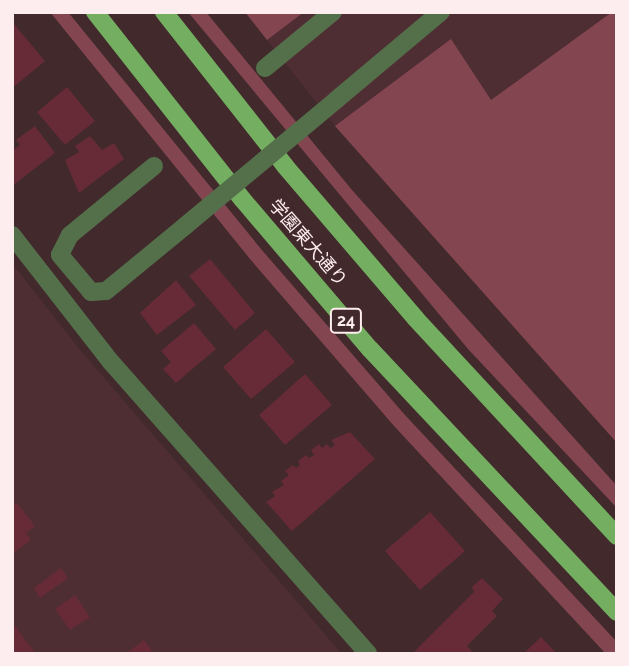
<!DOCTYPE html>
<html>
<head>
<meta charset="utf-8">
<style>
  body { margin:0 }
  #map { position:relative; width:629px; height:666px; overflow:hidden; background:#41292c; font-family:Raleway,"Noto Sans JP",sans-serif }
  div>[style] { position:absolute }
  .built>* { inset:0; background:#4e2e33 }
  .green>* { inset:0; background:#83454f }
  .building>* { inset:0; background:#662b36 }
  .minor>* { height:18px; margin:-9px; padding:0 9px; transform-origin:9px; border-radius:9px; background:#54704b }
  .major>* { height:18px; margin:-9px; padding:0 9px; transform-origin:9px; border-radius:9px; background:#74af61 }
  .minor-bridge>* { height:18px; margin:-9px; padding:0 9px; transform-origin:9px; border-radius:9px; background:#54704b }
  span { translate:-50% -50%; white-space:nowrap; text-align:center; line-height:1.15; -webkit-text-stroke:6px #41292c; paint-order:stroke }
  .shield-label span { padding:2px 5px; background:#41292c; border:2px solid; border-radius:5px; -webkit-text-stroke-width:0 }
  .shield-label { font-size:16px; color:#feedef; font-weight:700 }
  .street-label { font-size:18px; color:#feedef }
  .frame { position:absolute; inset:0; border:14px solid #feedef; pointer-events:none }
</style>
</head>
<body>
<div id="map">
  <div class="built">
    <div style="clip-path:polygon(245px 12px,617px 12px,617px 443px,335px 126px)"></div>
    <div style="clip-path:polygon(12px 263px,76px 345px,342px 654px,12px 654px)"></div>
  </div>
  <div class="green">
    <div style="clip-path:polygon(50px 12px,68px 12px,261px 249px,405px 415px,617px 642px,617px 654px,606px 654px,394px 426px,250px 259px)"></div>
    <div style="clip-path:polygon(188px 12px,206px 12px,352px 190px,617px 486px,617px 508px,468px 349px)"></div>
    <div style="clip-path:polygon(245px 12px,304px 12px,267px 40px)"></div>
    <div style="clip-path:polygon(612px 12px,617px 12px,617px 443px,335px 126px,451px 39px,491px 100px)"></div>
  </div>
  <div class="building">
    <div style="clip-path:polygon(14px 24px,45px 61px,15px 86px,12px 82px)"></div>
    <div style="clip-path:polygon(67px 87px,95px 121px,65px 145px,37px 112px)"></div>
    <div style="clip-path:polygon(35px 126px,55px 153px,12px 186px,12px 151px,20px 145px,16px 140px)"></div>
    <div style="clip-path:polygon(90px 136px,102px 150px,114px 143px,124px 159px,79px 193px,65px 160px,79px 152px,75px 146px)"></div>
    <div style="clip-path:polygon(210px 259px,255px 313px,235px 330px,189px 276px)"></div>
    <div style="clip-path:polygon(176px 280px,196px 305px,157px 335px,140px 313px)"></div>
    <div style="clip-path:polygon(194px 323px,216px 349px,176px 383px,163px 369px,171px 362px,161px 351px)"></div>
    <div style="clip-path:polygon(266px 329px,295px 362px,251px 399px,223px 367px)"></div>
    <div style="clip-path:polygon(305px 374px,332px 405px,285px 445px,259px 415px)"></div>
    <div style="clip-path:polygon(350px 432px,375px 459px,292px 531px,266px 502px,275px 496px,272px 492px,284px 485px,281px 481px,289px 475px,285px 471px,293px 465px,296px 468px,300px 465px,298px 461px,306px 455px,309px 458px,314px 455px,311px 450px,319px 444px,322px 448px,327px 444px,330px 448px,335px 445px,331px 440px)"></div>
    <div style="clip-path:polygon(17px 503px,35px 526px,26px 533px,31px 540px,12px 554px,12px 504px)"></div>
    <div style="clip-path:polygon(430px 512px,465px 551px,420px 590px,385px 551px)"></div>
    <div style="clip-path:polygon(61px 568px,68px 578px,40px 598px,34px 588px)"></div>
    <div style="clip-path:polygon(482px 578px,503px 599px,492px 611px,497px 616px,467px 646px,472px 651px,469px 654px,412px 654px,474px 592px,472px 587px)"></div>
    <div style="clip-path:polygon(75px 595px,90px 617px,70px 630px,55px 609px)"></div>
    <div style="clip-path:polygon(12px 622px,36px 654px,12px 654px)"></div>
    <div style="clip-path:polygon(541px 637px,557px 654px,523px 654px)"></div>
    <div style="clip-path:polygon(144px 640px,154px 654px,125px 654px)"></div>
  </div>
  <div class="minor">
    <div style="left:265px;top:68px;width:88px;rotate:-39.5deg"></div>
    <div style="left:336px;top:100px;width:137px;rotate:-40deg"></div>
    <div style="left:154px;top:166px;width:109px;rotate:140.6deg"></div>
    <div style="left:70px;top:235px;width:22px;rotate:117deg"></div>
    <div style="left:60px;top:255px;width:48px;rotate:50deg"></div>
    <div style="left:91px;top:292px;width:15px;rotate:-4deg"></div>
    <div style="left:106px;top:291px;width:102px;rotate:-39.4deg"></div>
    <div style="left:12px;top:235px;width:161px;rotate:52.1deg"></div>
    <div style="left:111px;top:362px;width:389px;rotate:48.6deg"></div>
  </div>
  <div class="major">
    <div style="left:95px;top:12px;width:239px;rotate:51.8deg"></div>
    <div style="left:243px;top:200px;width:196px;rotate:49.6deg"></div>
    <div style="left:370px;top:349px;width:361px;rotate:46.8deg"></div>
    <div style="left:164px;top:12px;width:196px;rotate:51.8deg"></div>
    <div style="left:285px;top:166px;width:201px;rotate:49.4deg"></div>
    <div style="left:416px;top:319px;width:296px;rotate:47.2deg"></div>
  </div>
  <div class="minor-bridge">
    <div style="left:185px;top:226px;width:197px;rotate:-39.8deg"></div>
  </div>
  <div class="shield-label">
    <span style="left:346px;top:321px">24</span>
  </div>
  <div class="street-label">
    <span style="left:308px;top:243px;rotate:49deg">学園東大通り</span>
  </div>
  <div class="frame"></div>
</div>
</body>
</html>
